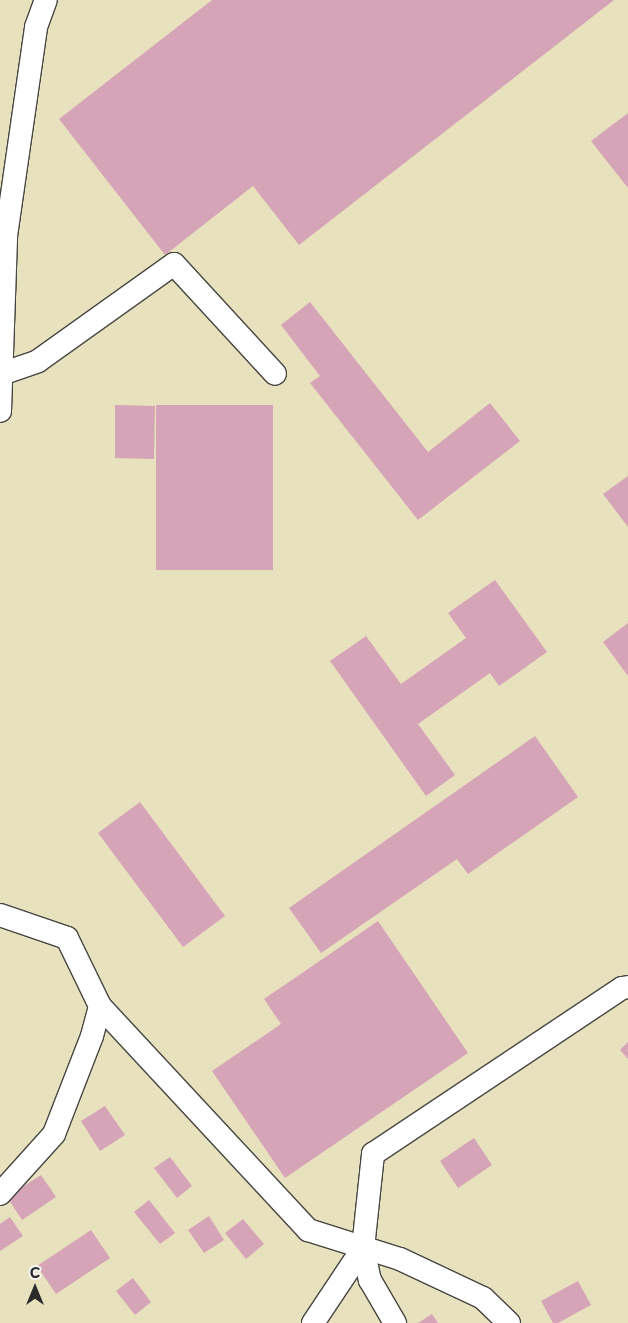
<!DOCTYPE html>
<html>
<head>
<meta charset="utf-8">
<style>
  body { margin:0 }
  #map { position:relative; width:628px; height:1323px; overflow:hidden; background:#e8e1be; font-family:"Playpen Sans",sans-serif }
  div>[style] { position:absolute }
  .building>* { inset:0; background:#d6a4b7 }
  .roads { filter:drop-shadow(1px 0 #474641) drop-shadow(-1px 0 #474641) drop-shadow(0 1px #474641) drop-shadow(0 -1px #474641) }
  .minor>* { height:22px; margin:-11px; padding:0 11px; transform-origin:11px; border-radius:11px; background:#fff }
  span { translate:-50% -50%; white-space:nowrap; text-align:center; line-height:1.15; -webkit-text-stroke:4px #f6f6f2; paint-order:stroke }
  .north { position:absolute; left:10px; top:1263px; width:50px; height:50px; -webkit-text-stroke:4px #f6f6f2; paint-order:stroke; rotate:0deg; font-size:14px; font-weight:700; line-height:20px; text-align:center; color:#2b2b2b }
  .north::after { content:''; display:block; margin:auto; width:18px; height:22px; background:#2b2b2b; clip-path:polygon(50% 0,100% 100%,50% 72%,0 100%) }
</style>
</head>
<body>
<div id="map">
  <div class="building">
    <div style="clip-path:polygon(212px 0,614px 0,299px 245px,253px 186px,165px 255px,59px 119px)"></div>
    <div style="clip-path:polygon(628px 113px,628px 188px,591px 141px)"></div>
    <div style="clip-path:polygon(310px 302px,428px 452px,490px 403px,520px 441px,418px 520px,310px 383px,320px 376px,281px 325px)"></div>
    <div style="clip-path:polygon(115px 405px,155px 406px,154px 459px,115px 458px)"></div>
    <div style="clip-path:polygon(156px 405px,273px 405px,273px 570px,156px 570px)"></div>
    <div style="clip-path:polygon(628px 476px,628px 527px,603px 494px)"></div>
    <div style="clip-path:polygon(495px 580px,547px 652px,499px 686px,490px 673px,418px 724px,455px 775px,426px 796px,330px 661px,366px 636px,401px 684px,466px 638px,448px 613px)"></div>
    <div style="clip-path:polygon(628px 623px,628px 676px,603px 642px)"></div>
    <div style="clip-path:polygon(535px 736px,578px 797px,468px 874px,457px 859px,321px 953px,289px 908px)"></div>
    <div style="clip-path:polygon(140px 802px,225px 916px,183px 947px,98px 833px)"></div>
    <div style="clip-path:polygon(378px 921px,468px 1053px,285px 1178px,212px 1071px,281px 1024px,264px 999px)"></div>
    <div style="clip-path:polygon(628px 1042px,628px 1059px,620px 1050px)"></div>
    <div style="clip-path:polygon(105px 1106px,125px 1135px,100px 1151px,81px 1121px)"></div>
    <div style="clip-path:polygon(474px 1138px,492px 1165px,458px 1188px,440px 1161px)"></div>
    <div style="clip-path:polygon(170px 1157px,192px 1186px,177px 1198px,154px 1168px)"></div>
    <div style="clip-path:polygon(41px 1175px,56px 1197px,22px 1220px,7px 1197px)"></div>
    <div style="clip-path:polygon(149px 1200px,175px 1233px,160px 1244px,134px 1212px)"></div>
    <div style="clip-path:polygon(209px 1216px,224px 1240px,204px 1253px,188px 1230px)"></div>
    <div style="clip-path:polygon(10px 1217px,23px 1236px,0 1251px,0 1224px)"></div>
    <div style="clip-path:polygon(243px 1219px,264px 1244px,246px 1259px,225px 1233px)"></div>
    <div style="clip-path:polygon(91px 1230px,110px 1258px,56px 1294px,37px 1266px)"></div>
    <div style="clip-path:polygon(133px 1278px,151px 1302px,135px 1315px,116px 1291px)"></div>
    <div style="clip-path:polygon(578px 1281px,591px 1305px,558px 1323px,553px 1323px,541px 1301px)"></div>
    <div style="clip-path:polygon(432px 1314px,438px 1323px,418px 1323px)"></div>
  </div>
  <div class="roads">
    <div class="minor">
      <div style="left:1px;top:374px;width:39px;rotate:-19deg"></div>
      <div style="left:38px;top:361px;width:167px;rotate:-35.5deg"></div>
      <div style="left:174px;top:264px;width:149px;rotate:47.4deg"></div>
      <div style="left:0;top:411px;width:175px;rotate:-88deg"></div>
      <div style="left:6px;top:236px;width:211px;rotate:-81.8deg"></div>
      <div style="left:36px;top:27px;width:29px;rotate:-70deg"></div>
      <div style="left:0;top:915px;width:71px;rotate:18.9deg"></div>
      <div style="left:67px;top:938px;width:76px;rotate:64.1deg"></div>
      <div style="left:100px;top:1006px;width:306px;rotate:47.1deg"></div>
      <div style="left:308px;top:1230px;width:96px;rotate:17.5deg"></div>
      <div style="left:400px;top:1259px;width:92px;rotate:25.2deg"></div>
      <div style="left:483px;top:1298px;width:36px;rotate:44deg"></div>
      <div style="left:0;top:1194px;width:81px;rotate:-48deg"></div>
      <div style="left:54px;top:1134px;width:105px;rotate:-68.8deg"></div>
      <div style="left:92px;top:1036px;width:31px;rotate:-75deg"></div>
      <div style="left:363px;top:1248px;width:95px;rotate:-83.9deg"></div>
      <div style="left:373px;top:1154px;width:299px;rotate:-33.7deg"></div>
      <div style="left:622px;top:988px;width:6px;rotate:-9deg"></div>
      <div style="left:313px;top:1323px;width:90px;rotate:-56.3deg"></div>
      <div style="left:363px;top:1248px;width:33px;rotate:78deg"></div>
      <div style="left:370px;top:1280px;width:50px;rotate:59.8deg"></div>
    </div>
  </div>
  <div class="north">С</div>
</div>
</body>
</html>
